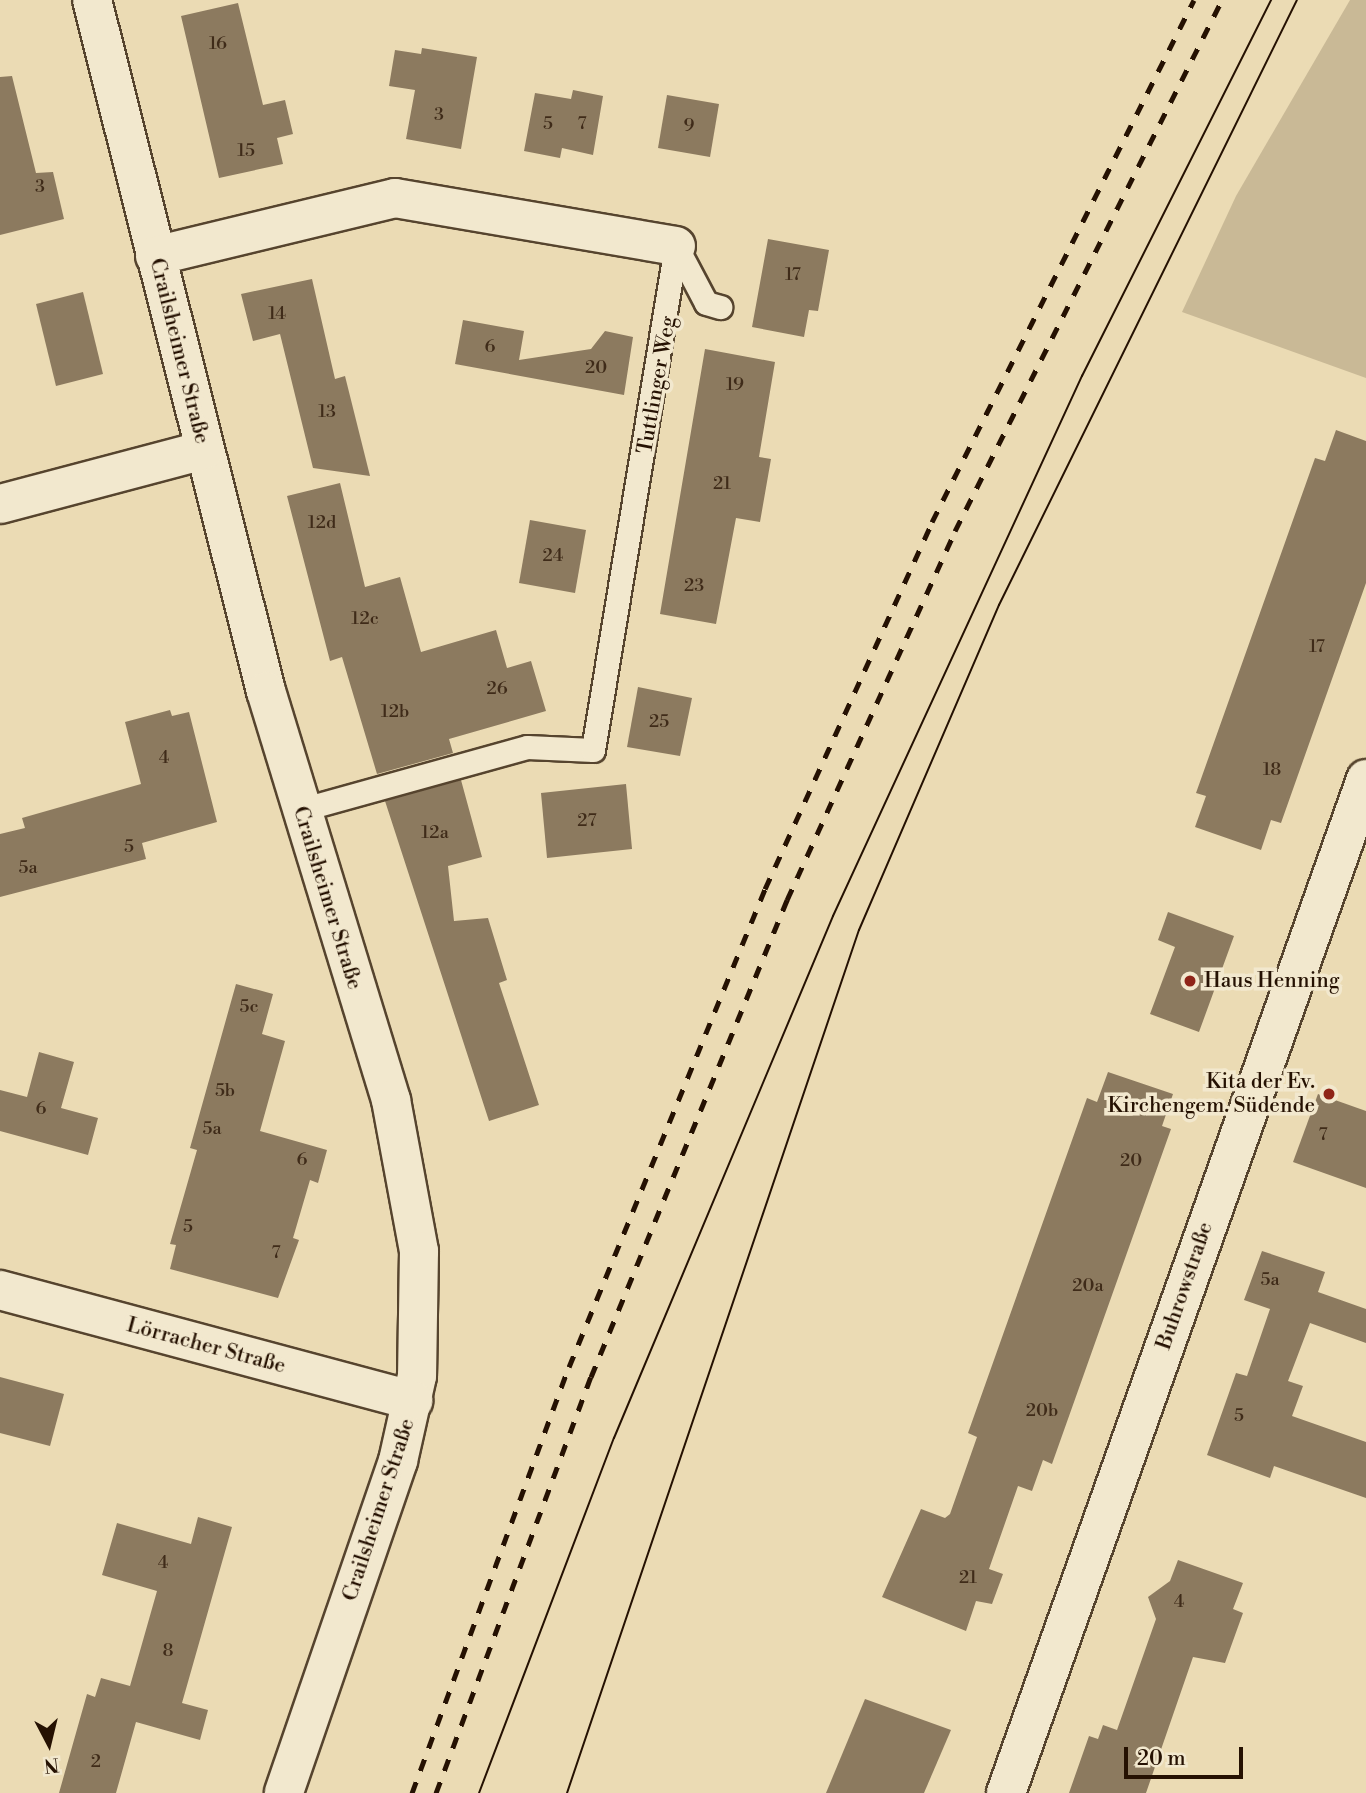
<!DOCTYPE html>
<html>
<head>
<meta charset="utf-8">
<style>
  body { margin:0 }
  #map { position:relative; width:1366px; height:1793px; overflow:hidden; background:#ebdbb4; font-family:"Libre Bodoni",serif }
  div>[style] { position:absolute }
  .green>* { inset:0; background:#c9b996 }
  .building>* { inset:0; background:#8c7a5f }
  .roads { filter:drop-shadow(2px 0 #56442e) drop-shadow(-2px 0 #56442e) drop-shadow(0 2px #56442e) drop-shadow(0 -2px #56442e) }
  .lane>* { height:23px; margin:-11.5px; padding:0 11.5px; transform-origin:11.5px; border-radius:11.5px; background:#f2e8ce }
  .street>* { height:38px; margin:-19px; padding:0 19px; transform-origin:19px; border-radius:19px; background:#f2e8ce }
  .tram>* { height:2px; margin:-1px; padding:0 1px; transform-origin:1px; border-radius:1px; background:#251102 }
  .rail>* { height:5px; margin-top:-2.5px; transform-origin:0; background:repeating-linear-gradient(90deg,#251102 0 12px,transparent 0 24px) }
  .dots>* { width:19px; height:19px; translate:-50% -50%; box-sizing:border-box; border:4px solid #f2e8ce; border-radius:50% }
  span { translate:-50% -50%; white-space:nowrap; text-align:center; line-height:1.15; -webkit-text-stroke:7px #f2e8ce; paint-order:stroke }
  .number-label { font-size:18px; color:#3f2b19 }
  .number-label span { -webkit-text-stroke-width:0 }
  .street-label { font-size:21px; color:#251102 }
  .poi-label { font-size:21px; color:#251102 }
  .left { translate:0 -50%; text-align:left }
  .right { translate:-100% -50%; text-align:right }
  .north { position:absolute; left:14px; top:1709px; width:70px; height:70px; -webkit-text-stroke:5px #f2e8ce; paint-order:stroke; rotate:173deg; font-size:19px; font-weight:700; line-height:28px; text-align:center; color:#251102 }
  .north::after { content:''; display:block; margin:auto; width:24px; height:32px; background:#251102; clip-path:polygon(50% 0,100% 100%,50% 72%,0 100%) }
  .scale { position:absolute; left:1124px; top:1747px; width:119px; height:32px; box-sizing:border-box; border:4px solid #251102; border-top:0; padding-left:9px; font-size:21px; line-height:24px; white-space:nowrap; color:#251102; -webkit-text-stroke:5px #f2e8ce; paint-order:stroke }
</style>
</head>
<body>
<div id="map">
  <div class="green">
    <div style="clip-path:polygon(1350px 0,1366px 0,1366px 378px,1182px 312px,1236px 196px)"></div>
  </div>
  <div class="building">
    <div style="clip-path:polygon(238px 3px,263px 105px,285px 100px,293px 134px,277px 138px,283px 164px,219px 178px,181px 16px)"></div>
    <div style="clip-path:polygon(422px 48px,477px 57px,461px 149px,406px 139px,415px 90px,389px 86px,395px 50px,421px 54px)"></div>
    <div style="clip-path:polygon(12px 76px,36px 173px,53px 172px,64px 219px,0 235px,0 77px)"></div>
    <div style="clip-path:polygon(573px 90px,603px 96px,593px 155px,562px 148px,560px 158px,524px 151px,535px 93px,571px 99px)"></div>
    <div style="clip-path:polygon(667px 95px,719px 104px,710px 157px,658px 148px)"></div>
    <div style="clip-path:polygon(768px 239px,829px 250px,818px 311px,809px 310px,804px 337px,752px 327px)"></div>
    <div style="clip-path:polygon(312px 279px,335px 379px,345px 376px,370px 476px,313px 468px,280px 334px,253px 341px,241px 294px)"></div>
    <div style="clip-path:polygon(83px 292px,103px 374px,56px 386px,36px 304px)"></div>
    <div style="clip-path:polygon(463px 320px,524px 331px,519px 360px,591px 349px,605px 331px,633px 337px,624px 395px,455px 364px)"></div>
    <div style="clip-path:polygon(705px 349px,775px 362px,759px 457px,771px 459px,760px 522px,736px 518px,716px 624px,660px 614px)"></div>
    <div style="clip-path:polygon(1336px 430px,1366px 441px,1366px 583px,1281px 823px,1271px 820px,1261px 850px,1195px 827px,1206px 796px,1196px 793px,1315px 458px,1325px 461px)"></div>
    <div style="clip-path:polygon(340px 483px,365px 587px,400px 577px,421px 652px,496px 630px,507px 668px,531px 661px,546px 711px,449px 739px,453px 753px,377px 774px,342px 657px,330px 661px,287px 496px)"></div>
    <div style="clip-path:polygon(530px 520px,586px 530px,575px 593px,519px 583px)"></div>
    <div style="clip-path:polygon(638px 687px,692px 698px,680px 756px,627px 747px)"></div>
    <div style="clip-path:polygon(170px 710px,172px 716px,189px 712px,217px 822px,142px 843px,146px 859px,0 897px,0 834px,25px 828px,22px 818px,141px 784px,125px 722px)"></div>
    <div style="clip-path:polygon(461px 780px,482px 857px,448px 866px,454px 921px,488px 918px,507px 980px,499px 983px,539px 1105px,489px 1121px,385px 801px)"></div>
    <div style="clip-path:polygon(626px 784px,632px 849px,547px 858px,541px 793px)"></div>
    <div style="clip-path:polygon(1168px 912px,1234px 936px,1199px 1032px,1150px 1014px,1175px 947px,1158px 940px)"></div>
    <div style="clip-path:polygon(236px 984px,273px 994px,262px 1034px,285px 1041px,260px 1131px,327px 1150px,318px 1183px,310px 1180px,293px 1238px,299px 1240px,278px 1298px,170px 1269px,176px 1245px,170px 1244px,197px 1150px,190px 1148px)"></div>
    <div style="clip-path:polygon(39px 1052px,74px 1062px,61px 1108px,98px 1118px,88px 1155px,0 1131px,0 1090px,27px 1097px)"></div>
    <div style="clip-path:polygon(1108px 1072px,1173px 1094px,1162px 1126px,1171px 1129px,1052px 1464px,1043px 1460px,1032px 1491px,1018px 1486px,989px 1569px,1003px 1574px,992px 1604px,976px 1601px,966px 1631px,882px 1597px,921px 1509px,945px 1518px,950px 1514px,977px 1437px,968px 1433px,1087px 1098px,1097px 1102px)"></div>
    <div style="clip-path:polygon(1318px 1094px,1366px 1111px,1366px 1188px,1293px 1162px)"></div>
    <div style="clip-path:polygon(1262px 1251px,1325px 1272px,1318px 1292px,1366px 1309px,1366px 1343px,1310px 1323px,1288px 1381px,1303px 1386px,1292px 1416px,1366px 1442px,1366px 1498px,1274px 1466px,1270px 1478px,1207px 1455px,1236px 1373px,1247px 1376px,1270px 1309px,1244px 1300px)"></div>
    <div style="clip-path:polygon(0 1377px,64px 1394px,50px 1446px,0 1433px)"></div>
    <div style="clip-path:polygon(198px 1517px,232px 1527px,182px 1703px,208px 1710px,200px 1740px,136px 1722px,116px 1793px,59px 1793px,87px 1694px,95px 1697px,101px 1678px,130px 1686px,157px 1591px,102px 1575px,117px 1523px,191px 1544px)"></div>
    <div style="clip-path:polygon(1178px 1560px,1243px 1583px,1233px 1609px,1243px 1613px,1225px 1663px,1193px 1657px,1146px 1793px,1069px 1793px,1089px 1736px,1098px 1739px,1103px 1725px,1117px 1730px,1156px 1619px,1148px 1597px,1170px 1581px)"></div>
    <div style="clip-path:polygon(865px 1699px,951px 1730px,924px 1793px,826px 1793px)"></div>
  </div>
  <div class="roads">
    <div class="lane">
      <div style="left:676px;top:246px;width:64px;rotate:62.2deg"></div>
      <div style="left:706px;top:303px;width:15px;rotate:16deg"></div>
      <div style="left:300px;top:810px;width:236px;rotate:-15.5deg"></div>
      <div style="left:527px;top:747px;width:66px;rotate:2.6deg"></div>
      <div style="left:593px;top:750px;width:511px;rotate:-80.65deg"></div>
    </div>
    <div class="street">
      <div style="left:92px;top:0;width:713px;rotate:75.87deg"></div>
      <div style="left:266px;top:691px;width:428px;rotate:73deg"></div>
      <div style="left:391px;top:1100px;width:154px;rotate:79.5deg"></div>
      <div style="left:419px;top:1251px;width:125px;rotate:90.9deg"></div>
      <div style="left:417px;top:1376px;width:87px;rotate:102.6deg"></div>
      <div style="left:398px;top:1461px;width:351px;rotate:109deg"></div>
      <div style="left:155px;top:256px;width:247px;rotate:-13.6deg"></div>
      <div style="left:395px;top:198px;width:285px;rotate:9.7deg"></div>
      <div style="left:0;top:504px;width:211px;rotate:-14.8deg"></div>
      <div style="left:0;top:1290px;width:428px;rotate:15deg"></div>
      <div style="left:1006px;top:1793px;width:1076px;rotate:-70.45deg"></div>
    </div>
  </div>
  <div class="tram">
    <div style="left:479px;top:1793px;width:380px;rotate:-69.2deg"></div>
    <div style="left:614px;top:1438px;width:566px;rotate:-67.24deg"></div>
    <div style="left:833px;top:916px;width:595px;rotate:-65.25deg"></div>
    <div style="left:1082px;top:376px;width:421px;rotate:-63.3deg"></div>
    <div style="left:567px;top:1793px;width:911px;rotate:-71.31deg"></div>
    <div style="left:859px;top:930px;width:354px;rotate:-66.7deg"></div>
    <div style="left:999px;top:605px;width:674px;rotate:-63.78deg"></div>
  </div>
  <div class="rail">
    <div style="left:412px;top:1793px;width:454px;rotate:-69.8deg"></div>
    <div style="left:569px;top:1367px;width:517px;rotate:-67.7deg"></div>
    <div style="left:765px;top:889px;width:403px;rotate:-65.5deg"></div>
    <div style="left:932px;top:522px;width:584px;rotate:-63.35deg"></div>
    <div style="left:436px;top:1793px;width:444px;rotate:-69.6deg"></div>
    <div style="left:591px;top:1377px;width:516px;rotate:-67.66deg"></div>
    <div style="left:787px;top:900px;width:405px;rotate:-65.5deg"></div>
    <div style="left:955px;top:531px;width:594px;rotate:-63.31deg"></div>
  </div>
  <div class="dots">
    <div style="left:1190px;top:981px;background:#8f2418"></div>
    <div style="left:1329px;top:1094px;background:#8f2418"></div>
  </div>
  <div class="number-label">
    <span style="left:218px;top:44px">16</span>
    <span style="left:439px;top:115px">3</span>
    <span style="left:548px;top:124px">5</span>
    <span style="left:582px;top:124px">7</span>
    <span style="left:689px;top:126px">9</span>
    <span style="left:246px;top:151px">15</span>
    <span style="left:40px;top:187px">3</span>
    <span style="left:793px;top:275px">17</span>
    <span style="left:277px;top:314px">14</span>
    <span style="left:490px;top:347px">6</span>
    <span style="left:596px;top:368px">20</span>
    <span style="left:735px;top:385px">19</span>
    <span style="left:327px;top:412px">13</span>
    <span style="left:722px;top:484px">21</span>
    <span style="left:322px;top:523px">12d</span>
    <span style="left:553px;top:556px">24</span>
    <span style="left:694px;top:586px">23</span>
    <span style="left:365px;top:619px">12c</span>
    <span style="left:1317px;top:647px">17</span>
    <span style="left:497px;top:689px">26</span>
    <span style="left:395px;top:712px">12b</span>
    <span style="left:659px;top:722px">25</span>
    <span style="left:164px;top:758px">4</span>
    <span style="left:1272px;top:770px">18</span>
    <span style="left:587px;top:821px">27</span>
    <span style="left:435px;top:833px">12a</span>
    <span style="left:129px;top:847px">5</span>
    <span style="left:28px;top:868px">5a</span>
    <span style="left:249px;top:1007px">5c</span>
    <span style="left:225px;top:1091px">5b</span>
    <span style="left:41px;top:1109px">6</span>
    <span style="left:212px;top:1129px">5a</span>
    <span style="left:1323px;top:1135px">7</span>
    <span style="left:302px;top:1160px">6</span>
    <span style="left:1131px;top:1161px">20</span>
    <span style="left:188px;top:1227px">5</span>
    <span style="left:276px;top:1253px">7</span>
    <span style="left:1270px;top:1280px">5a</span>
    <span style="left:1088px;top:1286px">20a</span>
    <span style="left:1042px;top:1411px">20b</span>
    <span style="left:1239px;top:1416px">5</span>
    <span style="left:163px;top:1563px">4</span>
    <span style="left:968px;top:1578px">21</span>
    <span style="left:1179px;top:1602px">4</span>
    <span style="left:168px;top:1651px">8</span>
    <span style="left:96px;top:1762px">2</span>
  </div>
  <div class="street-label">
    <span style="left:179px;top:351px;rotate:76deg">Crailsheimer Straße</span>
    <span style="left:657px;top:385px;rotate:-80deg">Tuttlinger Weg</span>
    <span style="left:327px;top:898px;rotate:73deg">Crailsheimer Straße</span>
    <span style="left:1185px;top:1286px;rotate:-71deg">Buhrowstraße</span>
    <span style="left:206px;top:1346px;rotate:15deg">Lörracher Straße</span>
    <span style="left:379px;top:1510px;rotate:-72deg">Crailsheimer Straße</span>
  </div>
  <div class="poi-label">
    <span class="left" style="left:1204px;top:981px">Haus Henning</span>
    <span class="right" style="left:1315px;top:1094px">Kita der Ev.<br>Kirchengem. Südende</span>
  </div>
  <div class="north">N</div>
  <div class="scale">20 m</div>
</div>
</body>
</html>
